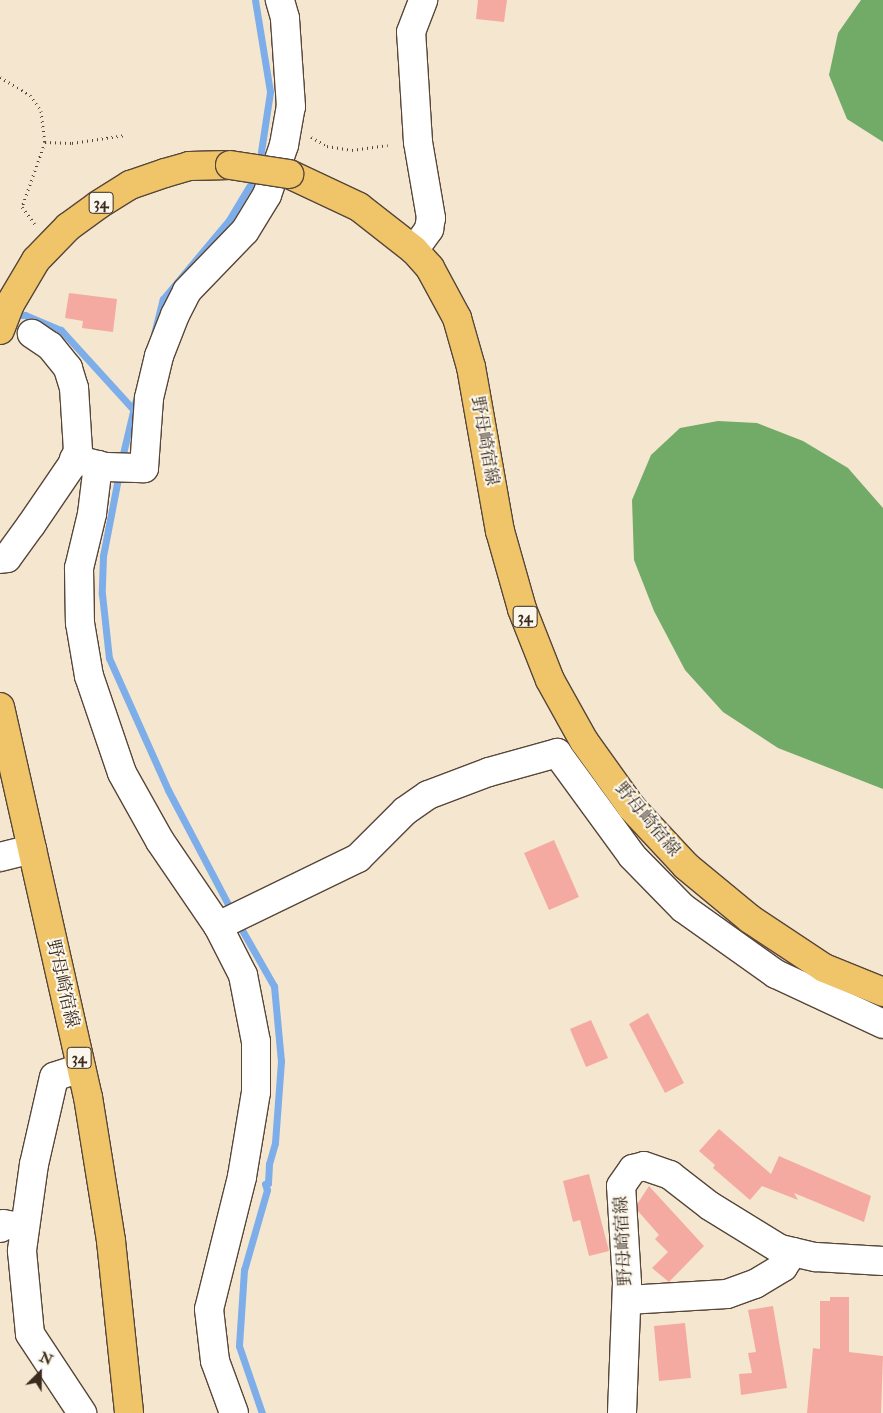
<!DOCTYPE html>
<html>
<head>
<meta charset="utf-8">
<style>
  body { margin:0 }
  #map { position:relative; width:883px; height:1413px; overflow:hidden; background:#f5e7cf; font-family:"IM FELL Double Pica","Noto Serif JP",serif }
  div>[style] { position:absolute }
  .forest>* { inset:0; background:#72aa68 }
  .stream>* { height:7px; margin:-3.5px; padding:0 3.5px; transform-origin:3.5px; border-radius:3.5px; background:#7eaee9 }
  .building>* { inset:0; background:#f5aaa1 }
  .path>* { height:3px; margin-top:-1.5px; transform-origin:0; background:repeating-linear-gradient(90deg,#574639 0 1px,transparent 0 5px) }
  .roads { filter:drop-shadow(1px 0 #574639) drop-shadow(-1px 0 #574639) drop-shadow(0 1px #574639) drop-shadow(0 -1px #574639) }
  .minor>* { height:28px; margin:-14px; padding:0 14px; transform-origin:14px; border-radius:14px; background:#fff }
  .primary>* { height:28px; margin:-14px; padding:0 14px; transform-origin:14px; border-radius:14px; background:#f0c469 }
  .bridges { filter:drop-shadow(1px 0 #574639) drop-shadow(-1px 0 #574639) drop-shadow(0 1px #574639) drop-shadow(0 -1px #574639) }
  .primary-bridge>* { height:28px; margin:-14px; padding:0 14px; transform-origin:14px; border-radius:14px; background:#f0c469 }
  span { translate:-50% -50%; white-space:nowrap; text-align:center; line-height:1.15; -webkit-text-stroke:4px #fbf7ec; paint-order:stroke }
  .shield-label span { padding:1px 4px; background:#fbf7ec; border:1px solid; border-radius:4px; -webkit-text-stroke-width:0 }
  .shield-label { font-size:16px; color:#3b2a1e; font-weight:700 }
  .street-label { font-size:18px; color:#3b2a1e }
  .north { position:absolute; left:15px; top:1348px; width:50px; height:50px; -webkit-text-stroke:4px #fbf7ec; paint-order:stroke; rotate:23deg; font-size:14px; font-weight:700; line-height:20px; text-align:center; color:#3b2a1e }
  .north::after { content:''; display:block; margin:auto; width:18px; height:22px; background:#3b2a1e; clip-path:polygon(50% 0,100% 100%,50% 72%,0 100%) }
</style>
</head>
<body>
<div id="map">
  <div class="forest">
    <div style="clip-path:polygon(861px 0,883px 0,883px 142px,847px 119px,829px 75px,838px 33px)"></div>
    <div style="clip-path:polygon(718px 421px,757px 423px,803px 441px,848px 468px,883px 508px,883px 789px,778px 748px,723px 712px,685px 670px,654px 611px,634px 560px,632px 500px,651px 455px,680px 428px)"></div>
  </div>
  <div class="stream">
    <div style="left:255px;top:0;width:93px;rotate:80.7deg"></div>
    <div style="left:270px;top:92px;width:74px;rotate:98.6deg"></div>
    <div style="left:13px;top:315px;width:12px"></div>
    <div style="left:25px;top:315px;width:39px;rotate:23deg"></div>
    <div style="left:61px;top:330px;width:107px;rotate:47.7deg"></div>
    <div style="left:154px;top:334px;width:36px;rotate:-76deg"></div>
    <div style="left:163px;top:299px;width:103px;rotate:-50.1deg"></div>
    <div style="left:229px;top:220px;width:52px;rotate:-59deg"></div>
    <div style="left:121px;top:462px;width:69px;rotate:-76.6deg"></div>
    <div style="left:119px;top:473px;width:85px;rotate:100.9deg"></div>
    <div style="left:103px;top:556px;width:38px;rotate:92deg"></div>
    <div style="left:102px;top:594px;width:64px;rotate:83.8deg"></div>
    <div style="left:109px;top:658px;width:145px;rotate:65.9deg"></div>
    <div style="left:168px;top:790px;width:140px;rotate:62.3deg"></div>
    <div style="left:238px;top:923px;width:73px;rotate:60.3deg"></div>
    <div style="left:274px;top:986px;width:75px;rotate:84.7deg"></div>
    <div style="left:281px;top:1061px;width:82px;rotate:94.2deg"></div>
    <div style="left:275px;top:1143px;width:22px;rotate:106deg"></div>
    <div style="left:269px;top:1164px;width:19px;rotate:93deg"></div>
    <div style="left:268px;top:1183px;width:3px;rotate:162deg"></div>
    <div style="left:265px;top:1184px;width:6px;rotate:72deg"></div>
    <div style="left:267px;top:1190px;width:83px;rotate:106deg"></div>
    <div style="left:244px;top:1270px;width:76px;rotate:93.8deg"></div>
    <div style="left:239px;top:1346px;width:71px;rotate:71.1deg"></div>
  </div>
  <div class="building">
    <div style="clip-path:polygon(478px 0,507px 0,504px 22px,476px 19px)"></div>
    <div style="clip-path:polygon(69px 293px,117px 299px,113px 332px,82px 328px,83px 321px,65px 318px)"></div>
    <div style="clip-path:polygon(554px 840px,579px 897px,549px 910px,524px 853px)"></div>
    <div style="clip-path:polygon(648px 1013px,684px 1083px,665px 1093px,629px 1024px)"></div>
    <div style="clip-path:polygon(591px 1020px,608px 1058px,586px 1067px,570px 1029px)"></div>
    <div style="clip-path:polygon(719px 1129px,771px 1174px,779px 1156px,871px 1196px,864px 1222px,794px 1193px,798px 1200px,762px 1186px,750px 1200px,713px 1168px,715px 1165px,699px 1151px)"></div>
    <div style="clip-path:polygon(589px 1174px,609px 1251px,589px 1256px,580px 1220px,573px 1222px,563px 1181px)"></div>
    <div style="clip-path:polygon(649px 1186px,704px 1246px,669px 1282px,652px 1268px,668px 1252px,655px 1239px,659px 1235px,638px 1211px,638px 1203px)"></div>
    <div style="clip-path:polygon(830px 1297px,849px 1297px,849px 1352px,883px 1356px,881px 1413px,807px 1413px,813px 1348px,820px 1349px,820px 1301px,830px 1301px)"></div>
    <div style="clip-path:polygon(773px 1306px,787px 1388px,741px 1395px,739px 1374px,752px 1373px,748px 1353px,756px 1352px,748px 1310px)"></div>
    <div style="clip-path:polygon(685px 1323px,691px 1378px,659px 1381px,654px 1326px)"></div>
  </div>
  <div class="path">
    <div style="left:0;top:77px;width:35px;rotate:31deg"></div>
    <div style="left:30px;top:95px;width:19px;rotate:55deg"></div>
    <div style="left:41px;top:111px;width:31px;rotate:83deg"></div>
    <div style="left:45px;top:142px;width:69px;rotate:109.5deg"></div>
    <div style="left:22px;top:207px;width:21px;rotate:53deg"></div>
    <div style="left:311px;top:137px;width:18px;rotate:29deg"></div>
    <div style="left:327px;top:146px;width:25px;rotate:9deg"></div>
    <div style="left:352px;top:150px;width:36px;rotate:-8deg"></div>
    <div style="left:45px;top:142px;width:27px;rotate:2deg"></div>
    <div style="left:72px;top:143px;width:54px;rotate:-8.6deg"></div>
  </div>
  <div class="roads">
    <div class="minor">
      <div style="left:414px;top:250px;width:26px;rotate:-54deg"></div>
      <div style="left:429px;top:229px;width:11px;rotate:-80deg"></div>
      <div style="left:431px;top:218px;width:77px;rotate:-99.7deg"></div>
      <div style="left:418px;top:142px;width:110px;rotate:-93.6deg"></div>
      <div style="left:411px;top:32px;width:34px;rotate:-69deg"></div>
      <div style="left:74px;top:459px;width:34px;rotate:14deg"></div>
      <div style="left:107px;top:467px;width:37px;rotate:2deg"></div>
      <div style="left:144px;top:468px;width:70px;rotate:-85.9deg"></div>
      <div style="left:149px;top:398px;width:43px;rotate:-76.6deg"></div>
      <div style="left:159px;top:356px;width:44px;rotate:-68.7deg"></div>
      <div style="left:175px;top:315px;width:27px;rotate:-63deg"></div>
      <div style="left:187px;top:291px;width:83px;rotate:-46deg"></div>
      <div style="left:245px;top:231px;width:42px;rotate:-58.6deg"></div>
      <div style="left:267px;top:195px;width:53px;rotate:-71.2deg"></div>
      <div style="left:284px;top:145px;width:39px;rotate:-80deg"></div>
      <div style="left:291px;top:107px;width:89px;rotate:-93.9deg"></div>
      <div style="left:285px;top:18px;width:19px;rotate:-106deg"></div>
      <div style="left:98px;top:465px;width:49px;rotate:97deg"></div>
      <div style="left:92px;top:514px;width:56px;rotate:103.5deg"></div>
      <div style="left:79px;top:568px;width:55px;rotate:89deg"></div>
      <div style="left:80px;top:623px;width:54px;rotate:80.4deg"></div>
      <div style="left:89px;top:676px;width:102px;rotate:71.2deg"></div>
      <div style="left:122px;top:773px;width:78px;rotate:60.8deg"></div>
      <div style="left:160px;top:841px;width:103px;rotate:55.7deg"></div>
      <div style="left:218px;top:926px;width:55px;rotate:63deg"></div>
      <div style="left:243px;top:975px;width:68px;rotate:79deg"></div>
      <div style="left:256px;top:1042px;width:50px;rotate:90deg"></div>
      <div style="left:256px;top:1092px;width:86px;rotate:99.4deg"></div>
      <div style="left:242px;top:1177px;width:136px;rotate:104deg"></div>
      <div style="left:209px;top:1309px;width:52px;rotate:83.4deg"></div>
      <div style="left:215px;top:1361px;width:55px;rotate:69.9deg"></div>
      <div style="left:0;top:559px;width:7px;rotate:-8deg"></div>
      <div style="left:7px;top:558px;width:41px;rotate:-54deg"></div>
      <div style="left:31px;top:525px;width:73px;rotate:-55.7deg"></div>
      <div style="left:72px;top:465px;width:15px;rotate:-67deg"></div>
      <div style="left:78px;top:451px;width:63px;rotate:-93.6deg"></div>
      <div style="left:74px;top:388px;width:21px;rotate:-107deg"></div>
      <div style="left:68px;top:368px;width:28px;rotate:-129deg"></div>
      <div style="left:50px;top:346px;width:22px;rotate:-146deg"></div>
      <div style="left:0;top:857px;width:33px;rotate:-14deg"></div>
      <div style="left:218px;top:926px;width:156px;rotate:-25.9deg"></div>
      <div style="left:358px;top:858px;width:66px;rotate:-45deg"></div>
      <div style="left:405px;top:811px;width:28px;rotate:-35deg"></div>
      <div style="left:428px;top:795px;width:65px;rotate:-20.7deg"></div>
      <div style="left:489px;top:772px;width:71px;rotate:-15.6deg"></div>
      <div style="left:557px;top:753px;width:127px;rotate:53.9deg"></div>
      <div style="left:632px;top:856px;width:73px;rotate:45.6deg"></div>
      <div style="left:683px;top:908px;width:114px;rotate:35.4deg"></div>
      <div style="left:776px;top:974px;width:118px;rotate:25deg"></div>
      <div style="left:81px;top:1068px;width:28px;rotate:162deg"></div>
      <div style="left:54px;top:1077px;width:89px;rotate:102.9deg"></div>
      <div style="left:34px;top:1164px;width:88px;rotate:97.9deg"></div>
      <div style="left:22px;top:1251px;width:83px;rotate:84.5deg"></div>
      <div style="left:30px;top:1334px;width:95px;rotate:56.6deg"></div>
      <div style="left:0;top:1228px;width:5px;rotate:-53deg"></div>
      <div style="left:3px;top:1224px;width:22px;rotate:10deg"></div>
      <div style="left:627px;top:1300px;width:100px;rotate:-3.4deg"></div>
      <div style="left:727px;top:1294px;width:30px;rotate:-20deg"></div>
      <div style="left:755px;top:1284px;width:33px;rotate:-31deg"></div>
      <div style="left:783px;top:1267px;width:18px;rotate:-56deg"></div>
      <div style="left:622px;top:1413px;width:130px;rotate:-87.8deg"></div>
      <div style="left:627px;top:1283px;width:97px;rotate:-93.5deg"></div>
      <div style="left:621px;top:1186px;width:21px;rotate:-55deg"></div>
      <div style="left:633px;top:1169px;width:11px;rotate:-15deg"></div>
      <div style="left:644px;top:1166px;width:28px;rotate:19deg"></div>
      <div style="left:670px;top:1175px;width:51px;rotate:37.8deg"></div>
      <div style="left:710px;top:1206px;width:82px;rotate:31.6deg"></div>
      <div style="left:780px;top:1249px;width:37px;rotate:13deg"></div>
      <div style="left:816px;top:1257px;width:67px;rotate:3.4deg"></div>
    </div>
    <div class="primary">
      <div style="left:289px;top:174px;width:77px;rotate:25.2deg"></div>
      <div style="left:359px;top:207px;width:70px;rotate:38deg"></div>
      <div style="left:414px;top:250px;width:24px;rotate:48deg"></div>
      <div style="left:430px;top:268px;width:57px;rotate:61.6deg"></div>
      <div style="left:457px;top:318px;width:51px;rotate:74.1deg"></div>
      <div style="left:471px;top:367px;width:167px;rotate:80deg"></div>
      <div style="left:500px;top:531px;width:81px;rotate:74.2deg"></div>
      <div style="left:522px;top:609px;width:76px;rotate:68.5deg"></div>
      <div style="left:550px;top:680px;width:70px;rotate:60.9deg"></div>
      <div style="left:584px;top:741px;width:82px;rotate:54.4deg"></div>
      <div style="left:632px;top:808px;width:79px;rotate:47deg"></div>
      <div style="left:686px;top:866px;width:83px;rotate:39.6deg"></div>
      <div style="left:750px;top:919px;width:89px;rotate:33.5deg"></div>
      <div style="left:824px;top:968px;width:64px;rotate:22.1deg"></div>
      <div style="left:0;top:330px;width:28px;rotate:-69deg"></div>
      <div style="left:10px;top:304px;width:51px;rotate:-59.4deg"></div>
      <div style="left:36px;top:260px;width:46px;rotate:-45.9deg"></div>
      <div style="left:68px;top:227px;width:37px;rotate:-36deg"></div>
      <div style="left:98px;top:205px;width:38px;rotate:-32deg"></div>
      <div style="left:130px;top:185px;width:37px;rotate:-19deg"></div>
      <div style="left:165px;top:173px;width:25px;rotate:-16deg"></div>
      <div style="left:189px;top:166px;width:41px;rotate:-1.4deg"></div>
      <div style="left:0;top:707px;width:400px;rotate:77.3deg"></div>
      <div style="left:88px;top:1097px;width:146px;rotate:80.9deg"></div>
      <div style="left:111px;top:1241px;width:173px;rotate:84deg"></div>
    </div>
  </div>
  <div class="bridges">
    <div class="primary-bridge">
      <div style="left:230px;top:165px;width:60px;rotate:8.7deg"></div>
    </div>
  </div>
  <div class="shield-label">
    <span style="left:101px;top:203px">34</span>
    <span style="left:525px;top:617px">34</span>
    <span style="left:79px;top:1058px">34</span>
  </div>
  <div class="street-label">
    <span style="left:484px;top:441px;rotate:80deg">野母崎宿線</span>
    <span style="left:647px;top:820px;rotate:50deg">野母崎宿線</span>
    <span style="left:62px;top:984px;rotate:77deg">野母崎宿線</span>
    <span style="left:624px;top:1241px;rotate:-93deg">野母崎宿線</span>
  </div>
  <div class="north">N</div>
</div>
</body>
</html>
